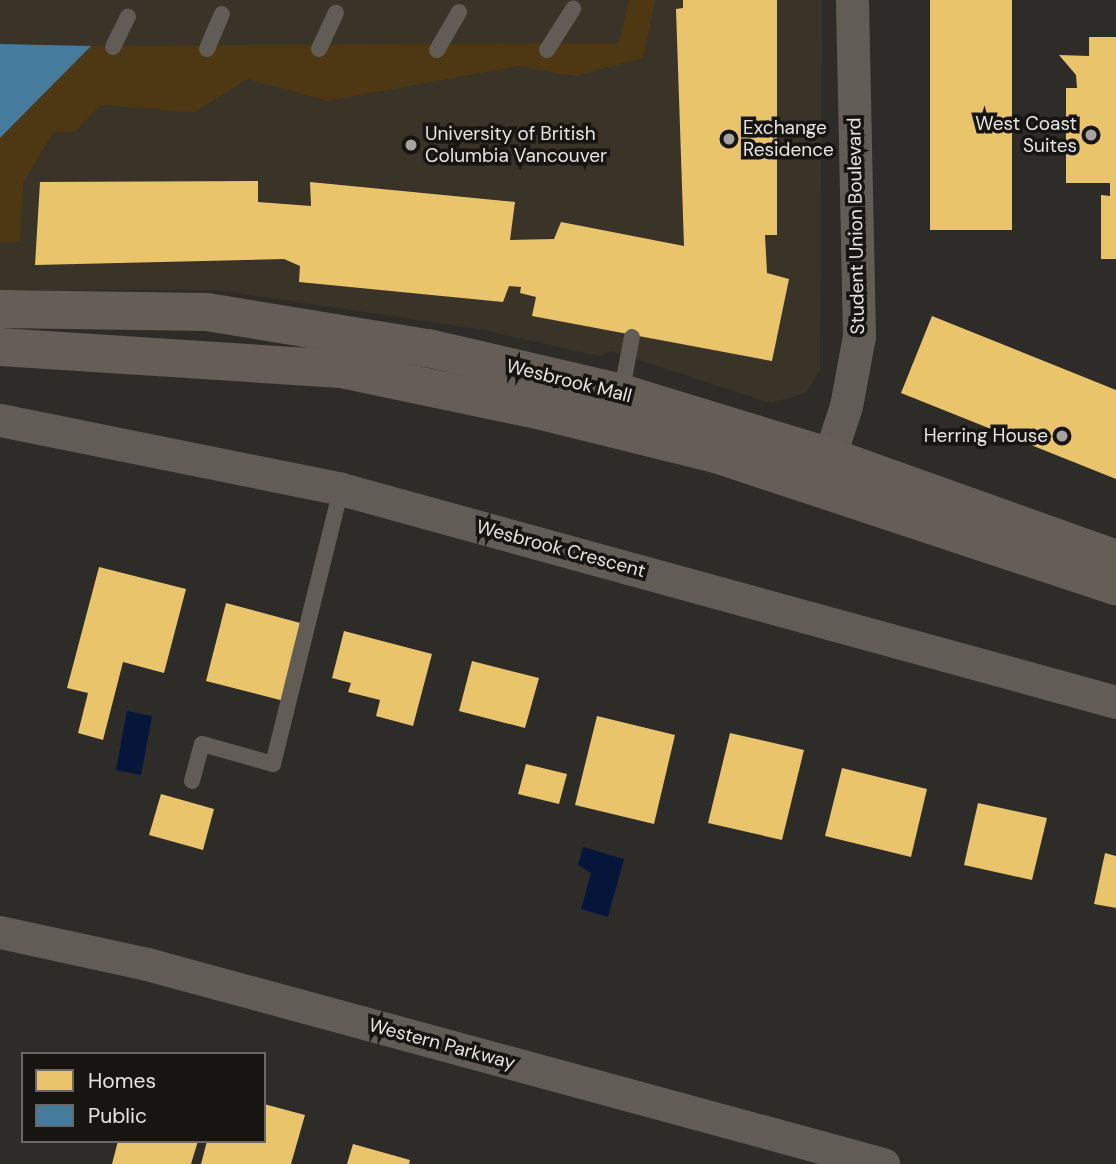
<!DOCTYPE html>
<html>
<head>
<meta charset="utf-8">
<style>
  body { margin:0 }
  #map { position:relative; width:1116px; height:1164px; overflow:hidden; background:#2e2c29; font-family:"DM Sans",sans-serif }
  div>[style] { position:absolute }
  .built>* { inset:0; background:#3a3328 }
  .green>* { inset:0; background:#4e3813 }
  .water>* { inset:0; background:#06163a }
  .homes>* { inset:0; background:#e9c46a }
  .public>* { inset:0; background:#457b9d }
  .lane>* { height:16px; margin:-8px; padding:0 8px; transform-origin:8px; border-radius:8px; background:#615d56 }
  .street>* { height:33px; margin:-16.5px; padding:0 16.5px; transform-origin:16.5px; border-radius:16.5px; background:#615d56 }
  .secondary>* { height:38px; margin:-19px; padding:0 19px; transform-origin:19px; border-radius:19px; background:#645e56 }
  .dots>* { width:19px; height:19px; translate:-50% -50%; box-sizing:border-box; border:4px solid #171512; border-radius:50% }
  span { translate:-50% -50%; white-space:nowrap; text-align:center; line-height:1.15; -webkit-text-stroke:7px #171512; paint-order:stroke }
  .poi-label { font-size:19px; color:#e7e4e0 }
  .right { translate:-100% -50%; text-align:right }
  .left { translate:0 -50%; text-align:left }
  .street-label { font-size:19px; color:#e7e4e0 }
  .legend { position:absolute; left:21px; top:1052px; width:245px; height:91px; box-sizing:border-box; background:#171512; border:2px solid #6a6864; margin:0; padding:9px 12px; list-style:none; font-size:21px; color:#e7e4e0 }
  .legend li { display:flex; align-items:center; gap:14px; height:35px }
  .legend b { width:35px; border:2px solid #6a6864 }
</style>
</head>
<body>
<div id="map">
  <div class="built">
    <div style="clip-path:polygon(0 0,822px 0,820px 370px,806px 393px,771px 403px,611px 351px,599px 356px,484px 330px,218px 290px,0 290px)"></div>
  </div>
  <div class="green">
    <div style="clip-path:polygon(629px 0,655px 0,643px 58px,575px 76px,518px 66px,328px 101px,248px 79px,194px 112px,101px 105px,75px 132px,54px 131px,23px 183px,20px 242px,0 242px,0 138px,91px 46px,619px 43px)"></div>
  </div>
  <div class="water">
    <div style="clip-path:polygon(127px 711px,152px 716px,141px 775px,116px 770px)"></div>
    <div style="clip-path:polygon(583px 847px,624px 859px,608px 917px,581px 909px,591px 873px,578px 865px)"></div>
  </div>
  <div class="homes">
    <div style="clip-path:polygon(683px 0,777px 0,777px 235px,765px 235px,767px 273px,789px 279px,772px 361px,532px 316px,536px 297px,520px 293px,521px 287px,509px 286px,503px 302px,299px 282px,300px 266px,284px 259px,35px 265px,40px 182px,258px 181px,258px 202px,311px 206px,310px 182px,515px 202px,510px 240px,554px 239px,561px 222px,684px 246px,676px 9px,683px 8px)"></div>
    <div style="clip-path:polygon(930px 0,1012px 0,1012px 230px,930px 230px)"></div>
    <div style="clip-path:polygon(1089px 37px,1116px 37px,1116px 259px,1101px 259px,1101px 195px,1110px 196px,1110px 183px,1066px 183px,1066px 88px,1077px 88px,1076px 75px,1059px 55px,1089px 56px)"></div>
    <div style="clip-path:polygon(932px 316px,1116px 390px,1116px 479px,901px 393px)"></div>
    <div style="clip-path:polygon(99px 567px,186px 589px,164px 673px,123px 662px,103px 740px,78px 733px,88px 693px,67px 688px)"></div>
    <div style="clip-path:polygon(226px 603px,304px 624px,284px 701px,206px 681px)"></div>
    <div style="clip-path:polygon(344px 631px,432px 654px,413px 726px,376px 716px,380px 700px,348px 692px,351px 683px,332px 678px)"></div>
    <div style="clip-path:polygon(472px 661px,539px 678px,525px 728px,459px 711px)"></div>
    <div style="clip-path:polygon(597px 716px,675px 735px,654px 824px,575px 805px)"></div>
    <div style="clip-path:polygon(730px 733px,804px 750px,782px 840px,708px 823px)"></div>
    <div style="clip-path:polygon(526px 764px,567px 774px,559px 804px,518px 794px)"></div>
    <div style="clip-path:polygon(842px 768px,927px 789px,911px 857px,825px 836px)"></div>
    <div style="clip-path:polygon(161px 794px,214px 809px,203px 850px,149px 835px)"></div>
    <div style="clip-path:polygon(978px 803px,1047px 818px,1032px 880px,964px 865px)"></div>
    <div style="clip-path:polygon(1105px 853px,1116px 856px,1116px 908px,1094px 904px)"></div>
    <div style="clip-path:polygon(264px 1104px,305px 1115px,291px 1164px,201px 1164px,207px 1141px,264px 1141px)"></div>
    <div style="clip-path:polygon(118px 1141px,198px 1141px,191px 1164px,112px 1164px)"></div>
    <div style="clip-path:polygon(353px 1144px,410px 1160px,409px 1164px,347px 1164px)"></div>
  </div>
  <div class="public">
    <div style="clip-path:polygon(0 44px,91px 46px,0 138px)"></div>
  </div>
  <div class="lane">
    <div style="left:113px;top:47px;width:34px;rotate:-64deg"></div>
    <div style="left:207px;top:49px;width:38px;rotate:-67deg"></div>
    <div style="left:319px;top:49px;width:40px;rotate:-65deg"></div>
    <div style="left:437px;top:50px;width:44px;rotate:-59.9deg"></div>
    <div style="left:547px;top:50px;width:49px;rotate:-57.6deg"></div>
    <div style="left:621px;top:394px;width:58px;rotate:-79.1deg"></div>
    <div style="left:192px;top:781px;width:38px;rotate:-75deg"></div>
    <div style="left:202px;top:744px;width:74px;rotate:15.7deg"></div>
    <div style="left:273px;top:764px;width:283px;rotate:-76.1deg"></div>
  </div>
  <div class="street">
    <div style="left:0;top:420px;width:348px;rotate:11.4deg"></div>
    <div style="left:341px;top:489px;width:804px;rotate:15.37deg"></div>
    <div style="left:821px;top:482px;width:80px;rotate:-71.8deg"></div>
    <div style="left:846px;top:406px;width:71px;rotate:-79.5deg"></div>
    <div style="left:859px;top:336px;width:336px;rotate:-91.2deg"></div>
    <div style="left:0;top:932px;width:150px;rotate:12.3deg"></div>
    <div style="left:147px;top:964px;width:763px;rotate:15.2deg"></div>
  </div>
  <div class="secondary">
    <div style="left:0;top:309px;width:207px;rotate:0.8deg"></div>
    <div style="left:207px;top:312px;width:224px;rotate:9.3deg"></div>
    <div style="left:428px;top:348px;width:198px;rotate:13.1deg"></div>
    <div style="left:621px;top:393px;width:219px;rotate:17deg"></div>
    <div style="left:830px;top:457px;width:304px;rotate:19.6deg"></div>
    <div style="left:0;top:347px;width:342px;rotate:3.7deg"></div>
    <div style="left:341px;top:369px;width:205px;rotate:11.8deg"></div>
    <div style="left:542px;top:411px;width:179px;rotate:13.9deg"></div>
    <div style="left:716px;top:454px;width:421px;rotate:18.3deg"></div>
  </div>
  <div class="dots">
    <div style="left:1091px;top:135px;background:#a6a4a0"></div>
    <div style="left:729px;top:139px;background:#a6a4a0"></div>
    <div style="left:411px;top:145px;background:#a6a4a0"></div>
    <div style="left:1062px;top:436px;background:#a6a4a0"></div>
  </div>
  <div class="poi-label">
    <span class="right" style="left:1077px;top:135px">West Coast<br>Suites</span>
    <span class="left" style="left:743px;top:139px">Exchange<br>Residence</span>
    <span class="left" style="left:425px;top:145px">University of British<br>Columbia Vancouver</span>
    <span class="right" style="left:1048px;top:436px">Herring House</span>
  </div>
  <div class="street-label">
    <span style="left:856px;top:226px;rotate:-91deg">Student Union Boulevard</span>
    <span style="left:569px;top:381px;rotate:14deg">Wesbrook Mall</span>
    <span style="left:561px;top:549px;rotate:15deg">Wesbrook Crescent</span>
    <span style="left:442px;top:1044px;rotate:15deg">Western Parkway</span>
  </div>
  <ul class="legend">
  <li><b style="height:19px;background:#e9c46a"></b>Homes</li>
  <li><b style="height:19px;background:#457b9d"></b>Public</li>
  </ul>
</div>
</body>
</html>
